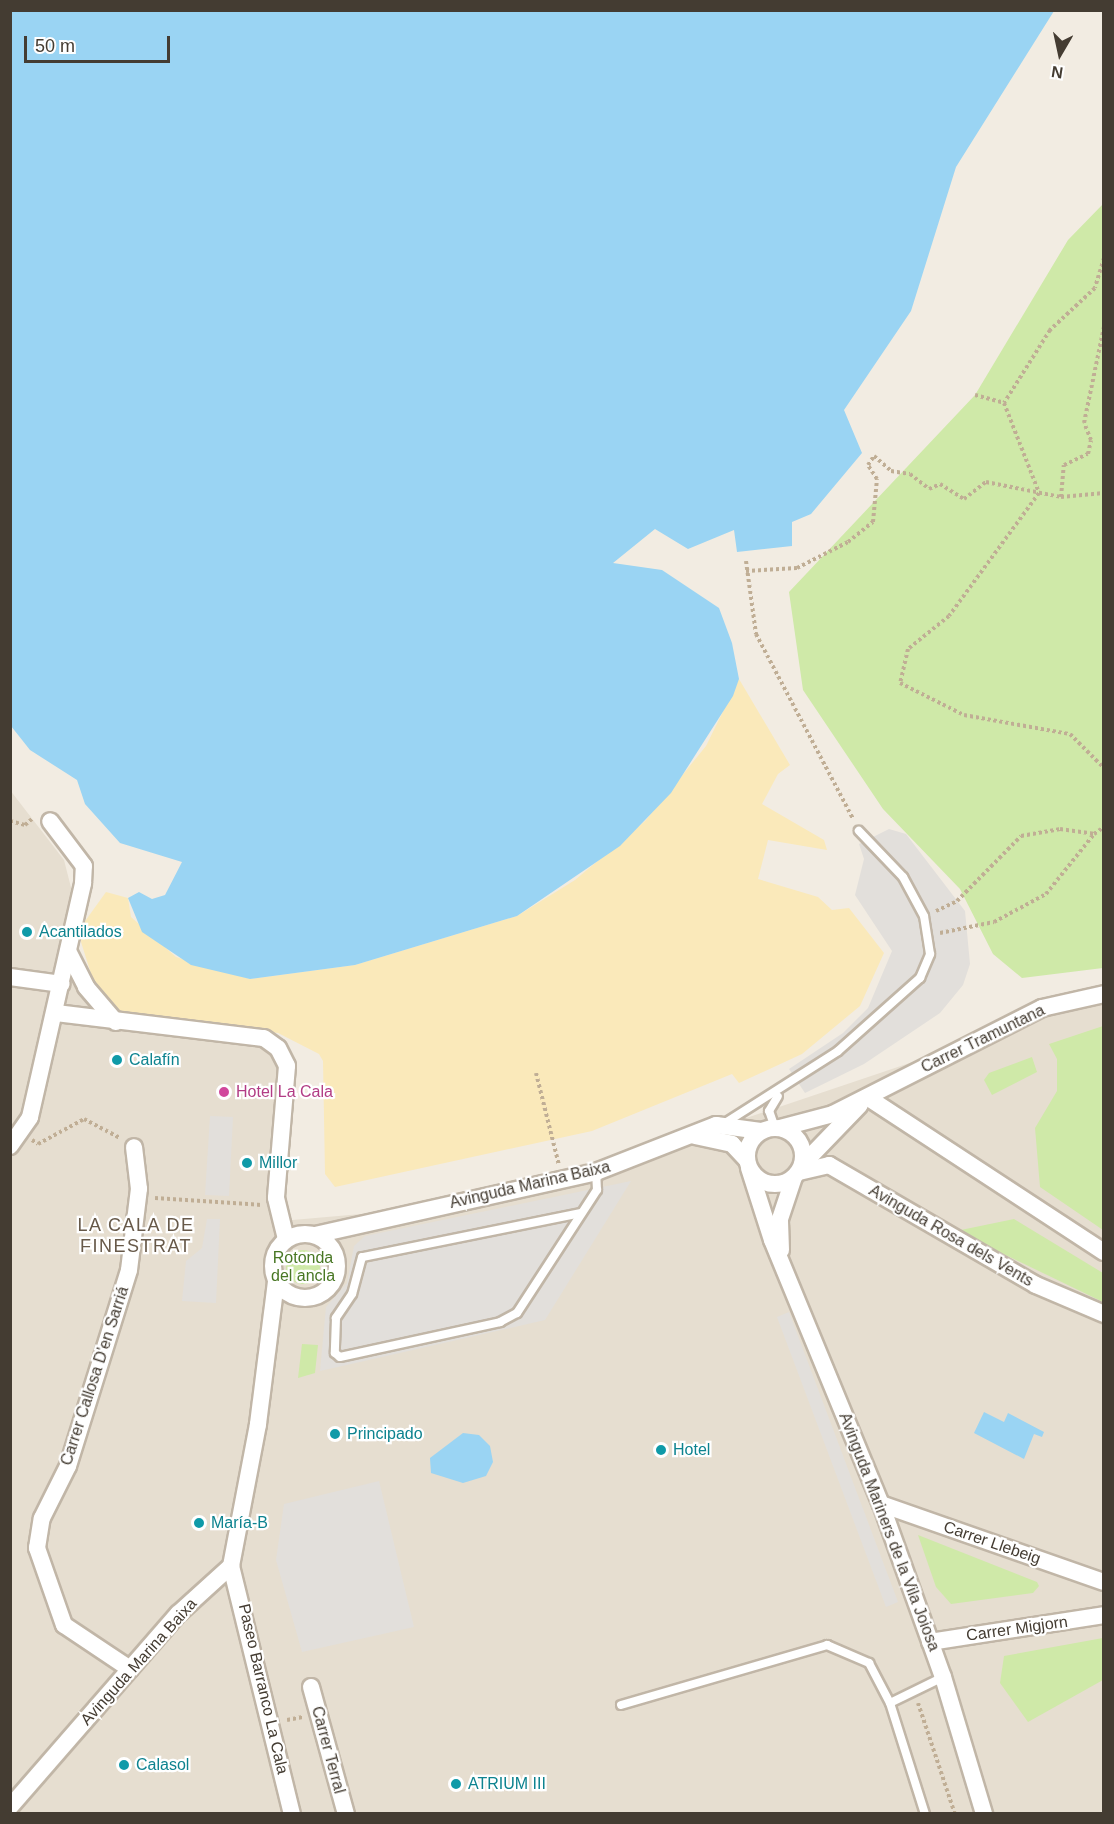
<!DOCTYPE html>
<html>
<head>
<meta charset="utf-8">
<style>
  body { margin:0 }
  #map { position:relative; width:1114px; height:1824px; overflow:hidden; background:#f2ece2; font-family:Helvetica,sans-serif }
  div>[style] { position:absolute }
  .residential>* { inset:0; background:#e6ded0 }
  .green>* { inset:0; background:#cfe9a8 }
  .round { border-radius:50% }
  .sand>* { inset:0; background:#fae9ba }
  .parking>* { inset:0; background:#e2dfdb }
  .water>* { inset:0; background:#9ad4f3 }
  .path>* { height:4px; margin-top:-2px; transform-origin:0; background:repeating-linear-gradient(90deg,#c0ae95 0 3px,transparent 0 6px) }
  .roads { filter:drop-shadow(2px 0 #c1b6a7) drop-shadow(-2px 0 #c1b6a7) drop-shadow(0 2px #c1b6a7) drop-shadow(0 -2px #c1b6a7) }
  .lane>* { height:8px; margin:-4px; padding:0 4px; transform-origin:4px; border-radius:4px; background:#fff }
  .street>* { height:16px; margin:-8px; padding:0 8px; transform-origin:8px; border-radius:8px; background:#fff }
  .street>.ring { margin:-8px; padding:0; box-sizing:content-box; background:none; border:16px solid #fff; border-radius:50% }
  .dots>* { width:16px; height:16px; translate:-50% -50%; box-sizing:border-box; border:3px solid #fff; border-radius:50% }
  span { translate:-50% -50%; white-space:nowrap; text-align:center; line-height:1.15; -webkit-text-stroke:4.5px #fff; paint-order:stroke }
  .culture-label { font-size:16px; color:#0d838f }
  .left { translate:0 -50%; text-align:left }
  .street-label { font-size:16px; color:#443c32 }
  .hotel-label { font-size:16px; color:#b23c85 }
  .park-label { font-size:16px; color:#487724 }
  .neighbourhood-label { font-size:18px; color:#675949; letter-spacing:1.5px }
  .frame { position:absolute; inset:0; border:12px solid #443c32; pointer-events:none }
  .north { position:absolute; left:1030px; top:24px; width:60px; height:60px; -webkit-text-stroke:4px #fff; paint-order:stroke; rotate:189deg; font-size:16px; font-weight:700; line-height:24px; text-align:center; color:#443c32 }
  .north::after { content:''; display:block; margin:auto; width:21px; height:27px; background:#443c32; clip-path:polygon(50% 0,100% 100%,50% 72%,0 100%) }
  .scale { position:absolute; left:24px; top:36px; width:146px; height:27px; box-sizing:border-box; border:3px solid #443c32; border-top:0; padding-left:8px; font-size:18px; line-height:21px; white-space:nowrap; color:#443c32; -webkit-text-stroke:4px #fff; paint-order:stroke }
</style>
</head>
<body>
<div id="map">
  <div class="residential">
    <div style="clip-path:polygon(10px 790px,64px 860px,77px 911px,63px 959px,83px 994px,282px 1048px,281px 1221px,384px 1212px,681px 1140px,1103px 998px,1103px 1813px,11px 1813px)"></div>
  </div>
  <div class="green">
    <div style="clip-path:polygon(1103px 204px,1103px 968px,1022px 978px,993px 954px,960px 889px,883px 809px,803px 690px,789px 592px,975px 395px,1068px 240px)"></div>
    <div style="clip-path:polygon(1103px 1026px,1104px 1026px,1103px 1230px,1040px 1187px,1035px 1128px,1057px 1091px,1057px 1059px,1049px 1044px)"></div>
    <div style="clip-path:polygon(1032px 1057px,1037px 1072px,992px 1095px,984px 1080px,989px 1073px)"></div>
    <div style="clip-path:polygon(1014px 1219px,1103px 1273px,1103px 1302px,956px 1231px)"></div>
    <div class="round" style="left:286px;top:1250px;width:34px;height:34px"></div>
    <div style="clip-path:polygon(302px 1344px,318px 1345px,315px 1373px,298px 1378px)"></div>
    <div style="clip-path:polygon(918px 1535px,1037px 1582px,1039px 1586px,1033px 1593px,951px 1604px,936px 1587px)"></div>
    <div style="clip-path:polygon(1103px 1638px,1103px 1680px,1028px 1722px,1000px 1683px,1004px 1656px)"></div>
  </div>
  <div class="sand">
    <div style="clip-path:polygon(739px 679px,790px 765px,778px 774px,762px 804px,824px 840px,827px 850px,768px 840px,758px 879px,818px 897px,832px 910px,849px 908px,884px 953px,860px 1006px,802px 1054px,739px 1083px,732px 1074px,592px 1131px,335px 1187px,325px 1174px,323px 1061px,319px 1054px,278px 1033px,120px 1016px,98px 996px,81px 942px,83px 924px,106px 892px,128px 898px,131px 917px,176px 957px,250px 979px,355px 965px,517px 916px,575px 880px,645px 821px,706px 746px)"></div>
  </div>
  <div class="parking">
    <div style="clip-path:polygon(889px 829px,906px 834px,965px 911px,970px 964px,963px 985px,940px 1013px,864px 1064px,805px 1093px,789px 1069px,843px 1033px,868px 1008px,892px 951px,855px 895px,864px 859px,859px 844px)"></div>
    <div style="clip-path:polygon(210px 1116px,233px 1117px,229px 1196px,205px 1195px)"></div>
    <div style="clip-path:polygon(631px 1181px,545px 1320px,320px 1371px,326px 1307px,347px 1283px,354px 1246px,365px 1236px)"></div>
    <div style="clip-path:polygon(207px 1219px,220px 1219px,216px 1303px,182px 1301px,186px 1261px,202px 1248px)"></div>
    <div style="clip-path:polygon(789px 1312px,898px 1602px,886px 1607px,777px 1317px)"></div>
    <div style="clip-path:polygon(379px 1481px,414px 1627px,302px 1652px,276px 1560px,284px 1504px)"></div>
  </div>
  <div class="water">
    <div style="clip-path:polygon(10px 11px,11px 10px,1054px 11px,956px 167px,911px 311px,844px 410px,862px 453px,811px 514px,792px 522px,792px 546px,737px 552px,734px 530px,688px 549px,655px 529px,613px 563px,662px 570px,719px 608px,732px 643px,739px 679px,733px 696px,671px 793px,620px 846px,517px 916px,355px 965px,250px 979px,191px 965px,142px 932px,128px 898px,139px 892px,152px 899px,165px 895px,182px 862px,120px 843px,85px 804px,77px 780px,30px 750px,11px 726px)"></div>
    <div style="clip-path:polygon(984px 1412px,1004px 1422px,1008px 1413px,1044px 1432px,1042px 1437px,1034px 1434px,1024px 1459px,974px 1433px)"></div>
    <div style="clip-path:polygon(463px 1433px,479px 1435px,490px 1446px,493px 1462px,486px 1476px,463px 1483px,431px 1473px,430px 1458px)"></div>
  </div>
  <div class="path">
    <div style="left:1104px;top:258px;width:31px;rotate:107deg"></div>
    <div style="left:1095px;top:288px;width:62px;rotate:137deg"></div>
    <div style="left:1050px;top:330px;width:86px;rotate:122.2deg"></div>
    <div style="left:1004px;top:403px;width:97px;rotate:68.7deg"></div>
    <div style="left:1039px;top:493px;width:152px;rotate:126.2deg"></div>
    <div style="left:949px;top:616px;width:53px;rotate:141.2deg"></div>
    <div style="left:908px;top:649px;width:35px;rotate:103deg"></div>
    <div style="left:900px;top:683px;width:72px;rotate:26.6deg"></div>
    <div style="left:964px;top:715px;width:108px;rotate:10.2deg"></div>
    <div style="left:1070px;top:734px;width:48px;rotate:45deg"></div>
    <div style="left:975px;top:395px;width:30px;rotate:15deg"></div>
    <div style="left:1061px;top:497px;width:32px;rotate:-85deg"></div>
    <div style="left:1064px;top:465px;width:26px;rotate:-25deg"></div>
    <div style="left:1088px;top:454px;width:14px;rotate:-78deg"></div>
    <div style="left:1091px;top:440px;width:18px;rotate:-112deg"></div>
    <div style="left:1084px;top:423px;width:99px;rotate:-78.3deg"></div>
    <div style="left:746px;top:561px;width:74px;rotate:82.2deg"></div>
    <div style="left:756px;top:634px;width:209px;rotate:62.3deg"></div>
    <div style="left:746px;top:571px;width:51px;rotate:-3.4deg"></div>
    <div style="left:797px;top:568px;width:57px;rotate:-27deg"></div>
    <div style="left:848px;top:542px;width:32px;rotate:-39deg"></div>
    <div style="left:873px;top:522px;width:43px;rotate:-84.7deg"></div>
    <div style="left:877px;top:479px;width:17px;rotate:-123deg"></div>
    <div style="left:868px;top:465px;width:11px;rotate:-56deg"></div>
    <div style="left:874px;top:456px;width:23px;rotate:41deg"></div>
    <div style="left:891px;top:471px;width:19px;rotate:9deg"></div>
    <div style="left:910px;top:474px;width:24px;rotate:38deg"></div>
    <div style="left:929px;top:489px;width:12px;rotate:-24deg"></div>
    <div style="left:940px;top:484px;width:28px;rotate:32deg"></div>
    <div style="left:964px;top:499px;width:28px;rotate:-38deg"></div>
    <div style="left:986px;top:482px;width:76px;rotate:11.3deg"></div>
    <div style="left:1061px;top:497px;width:43px;rotate:-5.3deg"></div>
    <div style="left:10px;top:821px;width:16px;rotate:15deg"></div>
    <div style="left:25px;top:825px;width:11px;rotate:-41deg"></div>
    <div style="left:936px;top:911px;width:23px;rotate:-25deg"></div>
    <div style="left:957px;top:901px;width:91px;rotate:-45.4deg"></div>
    <div style="left:1021px;top:836px;width:40px;rotate:-10deg"></div>
    <div style="left:1060px;top:829px;width:34px;rotate:8deg"></div>
    <div style="left:1094px;top:834px;width:12px;rotate:-35deg"></div>
    <div style="left:940px;top:933px;width:55px;rotate:-11.5deg"></div>
    <div style="left:994px;top:922px;width:59px;rotate:-28.3deg"></div>
    <div style="left:1046px;top:894px;width:77px;rotate:-51.3deg"></div>
    <div style="left:536px;top:1073px;width:95px;rotate:76deg"></div>
    <div style="left:32px;top:1140px;width:7px;rotate:34deg"></div>
    <div style="left:38px;top:1144px;width:52px;rotate:-28.5deg"></div>
    <div style="left:84px;top:1119px;width:41px;rotate:27.8deg"></div>
    <div style="left:155px;top:1198px;width:107px;rotate:3.7deg"></div>
    <div style="left:918px;top:1703px;width:117px;rotate:71.6deg"></div>
    <div style="left:287px;top:1720px;width:16px;rotate:-11deg"></div>
  </div>
  <div class="roads">
    <div class="lane">
      <div style="left:725px;top:1123px;width:134px;rotate:-32.5deg"></div>
      <div style="left:838px;top:1051px;width:110px;rotate:-41.7deg"></div>
      <div style="left:920px;top:978px;width:26px;rotate:-67deg"></div>
      <div style="left:930px;top:954px;width:38px;rotate:-99deg"></div>
      <div style="left:924px;top:916px;width:44px;rotate:-118.3deg"></div>
      <div style="left:903px;top:877px;width:64px;rotate:-133.7deg"></div>
      <div style="left:775px;top:1128px;width:18px;rotate:-109deg"></div>
      <div style="left:769px;top:1111px;width:17px;rotate:-59deg"></div>
      <div style="left:581px;top:1213px;width:223px;rotate:168.6deg"></div>
      <div style="left:362px;top:1257px;width:38px;rotate:105deg"></div>
      <div style="left:352px;top:1294px;width:29px;rotate:124deg"></div>
      <div style="left:336px;top:1318px;width:35px;rotate:92deg"></div>
      <div style="left:335px;top:1353px;width:6px;rotate:39deg"></div>
      <div style="left:340px;top:1357px;width:164px;rotate:-12.3deg"></div>
      <div style="left:500px;top:1322px;width:19px;rotate:-28deg"></div>
      <div style="left:517px;top:1313px;width:147px;rotate:-57deg"></div>
      <div style="left:597px;top:1190px;width:18px;rotate:-93deg"></div>
      <div style="left:621px;top:1705px;width:215px;rotate:-16.2deg"></div>
      <div style="left:827px;top:1645px;width:46px;rotate:23.2deg"></div>
      <div style="left:869px;top:1663px;width:45px;rotate:62.3deg"></div>
      <div style="left:925px;top:1814px;width:116px;rotate:-107.5deg"></div>
      <div style="left:890px;top:1703px;width:59px;rotate:-26.1deg"></div>
    </div>
    <div class="street">
      <div style="left:69px;top:953px;width:38px;rotate:63deg"></div>
      <div style="left:86px;top:987px;width:46px;rotate:49.4deg"></div>
      <div style="left:10px;top:977px;width:52px;rotate:7.7deg"></div>
      <div style="left:56px;top:1013px;width:209px;rotate:6.9deg"></div>
      <div style="left:264px;top:1038px;width:17px;rotate:36deg"></div>
      <div style="left:278px;top:1048px;width:20px;rotate:63deg"></div>
      <div style="left:287px;top:1066px;width:132px;rotate:94.8deg"></div>
      <div style="left:276px;top:1198px;width:42px;rotate:76.3deg"></div>
      <div style="left:867px;top:1097px;width:283px;rotate:33.2deg"></div>
      <div class="ring" style="left:747px;top:1128px;width:40px;height:40px"></div>
      <div style="left:780px;top:1128px;width:55px;rotate:-14.8deg"></div>
      <div style="left:833px;top:1114px;width:234px;rotate:-26.9deg"></div>
      <div style="left:1042px;top:1008px;width:64px;rotate:-12.7deg"></div>
      <div style="left:695px;top:1136px;width:38px;rotate:12deg"></div>
      <div style="left:732px;top:1144px;width:22px;rotate:47deg"></div>
      <div style="left:10px;top:1146px;width:35px;rotate:-55deg"></div>
      <div style="left:30px;top:1117px;width:240px;rotate:-77.2deg"></div>
      <div style="left:83px;top:883px;width:17px;rotate:-87deg"></div>
      <div style="left:84px;top:866px;width:56px;rotate:-127.1deg"></div>
      <div style="left:802px;top:1165px;width:83px;rotate:-46deg"></div>
      <div style="left:749px;top:1168px;width:76px;rotate:72.3deg"></div>
      <div style="left:772px;top:1240px;width:286px;rotate:67.6deg"></div>
      <div style="left:881px;top:1504px;width:184px;rotate:70.3deg"></div>
      <div style="left:943px;top:1677px;width:143px;rotate:73.3deg"></div>
      <div style="left:799px;top:1172px;width:31px;rotate:-13deg"></div>
      <div style="left:829px;top:1165px;width:239px;rotate:30.1deg"></div>
      <div style="left:1036px;top:1285px;width:74px;rotate:23.1deg"></div>
      <div class="ring" style="left:273px;top:1234px;width:48px;height:48px"></div>
      <div style="left:315px;top:1235px;width:288px;rotate:-12.6deg"></div>
      <div style="left:596px;top:1172px;width:129px;rotate:-21.4deg"></div>
      <div style="left:716px;top:1125px;width:45px;rotate:7.6deg"></div>
      <div style="left:781px;top:1250px;width:31px;rotate:-92deg"></div>
      <div style="left:780px;top:1219px;width:44px;rotate:-71.6deg"></div>
      <div style="left:881px;top:1504px;width:236px;rotate:19.3deg"></div>
      <div style="left:231px;top:1566px;width:255px;rotate:76.2deg"></div>
      <div style="left:930px;top:1642px;width:176px;rotate:-8.8deg"></div>
      <div style="left:130px;top:1669px;width:79px;rotate:-146.3deg"></div>
      <div style="left:64px;top:1625px;width:82px;rotate:-109.3deg"></div>
      <div style="left:37px;top:1548px;width:30px;rotate:-81deg"></div>
      <div style="left:42px;top:1518px;width:58px;rotate:-63.4deg"></div>
      <div style="left:68px;top:1466px;width:205px;rotate:-72.7deg"></div>
      <div style="left:129px;top:1270px;width:82px;rotate:-83deg"></div>
      <div style="left:139px;top:1189px;width:42px;rotate:-96.8deg"></div>
      <div style="left:311px;top:1687px;width:132px;rotate:74.6deg"></div>
      <div style="left:10px;top:1807px;width:256px;rotate:-49deg"></div>
      <div style="left:178px;top:1614px;width:72px;rotate:-42.2deg"></div>
      <div style="left:231px;top:1566px;width:145px;rotate:-79.2deg"></div>
      <div style="left:258px;top:1424px;width:144px;rotate:-82.8deg"></div>
    </div>
  </div>
  <div class="dots">
    <div style="left:27px;top:932px;background:#0f9aa8"></div>
    <div style="left:117px;top:1060px;background:#0f9aa8"></div>
    <div style="left:224px;top:1092px;background:#d1479c"></div>
    <div style="left:247px;top:1163px;background:#0f9aa8"></div>
    <div style="left:335px;top:1434px;background:#0f9aa8"></div>
    <div style="left:661px;top:1450px;background:#0f9aa8"></div>
    <div style="left:199px;top:1523px;background:#0f9aa8"></div>
    <div style="left:124px;top:1765px;background:#0f9aa8"></div>
    <div style="left:456px;top:1784px;background:#0f9aa8"></div>
  </div>
  <div class="culture-label">
    <span class="left" style="left:39px;top:932px">Acantilados</span>
    <span class="left" style="left:129px;top:1060px">Calafín</span>
    <span class="left" style="left:259px;top:1163px">Millor</span>
    <span class="left" style="left:347px;top:1434px">Principado</span>
    <span class="left" style="left:673px;top:1450px">Hotel</span>
    <span class="left" style="left:211px;top:1523px">María-B</span>
    <span class="left" style="left:136px;top:1765px">Calasol</span>
    <span class="left" style="left:468px;top:1784px">ATRIUM III</span>
  </div>
  <div class="street-label">
    <span style="left:983px;top:1039px;rotate:-26deg">Carrer Tramuntana</span>
    <span style="left:530px;top:1185px;rotate:-13deg">Avinguda Marina Baixa</span>
    <span style="left:951px;top:1236px;rotate:30deg">Avinguda Rosa dels Vents</span>
    <span style="left:95px;top:1376px;rotate:-72deg">Carrer Callosa D'en Sarriá</span>
    <span style="left:889px;top:1532px;rotate:69deg">Avinguda Mariners de la Vila Joiosa</span>
    <span style="left:992px;top:1543px;rotate:19deg">Carrer Llebeig</span>
    <span style="left:1017px;top:1629px;rotate:-8deg">Carrer Migjorn</span>
    <span style="left:139px;top:1662px;rotate:-48deg">Avinguda Marina Baixa</span>
    <span style="left:263px;top:1689px;rotate:77deg">Paseo Barranco La Cala</span>
    <span style="left:328px;top:1750px;rotate:75deg">Carrer Terral</span>
  </div>
  <div class="hotel-label">
    <span class="left" style="left:236px;top:1092px">Hotel La Cala</span>
  </div>
  <div class="park-label">
    <span style="left:303px;top:1267px">Rotonda<br>del ancla</span>
  </div>
  <div class="neighbourhood-label">
    <span style="left:136px;top:1236px">LA CALA DE<br>FINESTRAT</span>
  </div>
  <div class="frame"></div>
  <div class="north">N</div>
  <div class="scale">50 m</div>
</div>
</body>
</html>
